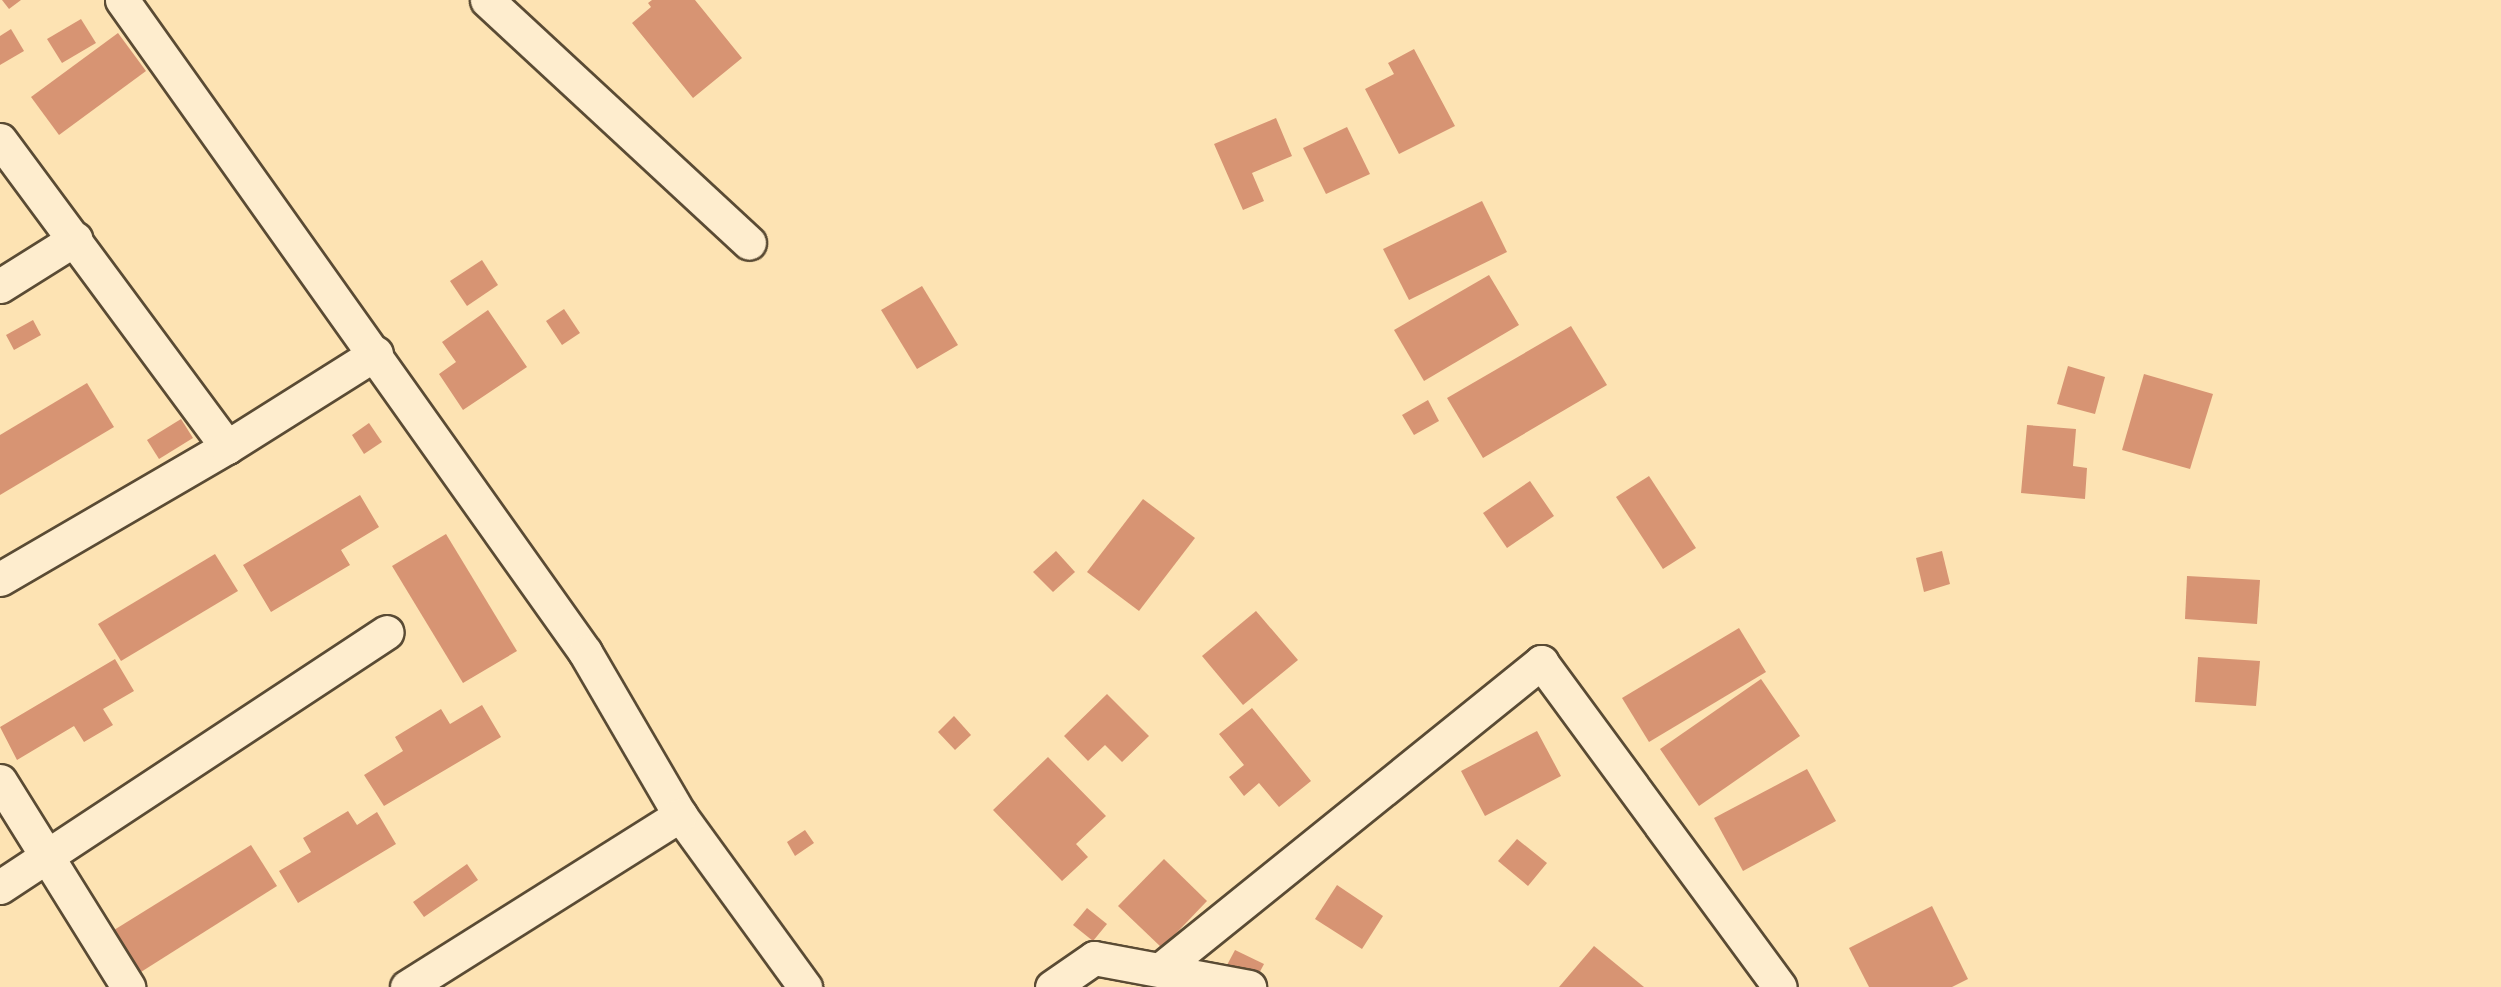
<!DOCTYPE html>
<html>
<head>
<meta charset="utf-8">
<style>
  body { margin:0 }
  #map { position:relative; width:2501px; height:987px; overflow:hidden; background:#fde3b3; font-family:"IM FELL Great Primer",serif }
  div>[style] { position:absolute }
  .building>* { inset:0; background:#d79473 }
  .roads { filter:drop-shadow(2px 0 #5a4b34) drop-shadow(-2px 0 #5a4b34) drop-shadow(0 2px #5a4b34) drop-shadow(0 -2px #5a4b34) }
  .minor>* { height:33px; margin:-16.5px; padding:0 16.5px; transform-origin:16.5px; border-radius:16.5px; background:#feedce }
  span { translate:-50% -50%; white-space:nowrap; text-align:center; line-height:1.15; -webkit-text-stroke:5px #feedce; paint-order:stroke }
</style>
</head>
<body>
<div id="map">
  <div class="building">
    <div style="clip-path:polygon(2px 0,21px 0,9px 9px)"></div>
    <div style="clip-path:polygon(652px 0,695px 0,742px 58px,693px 98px,632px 23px,651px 7px,648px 3px)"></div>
    <div style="clip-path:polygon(81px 19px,96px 43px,62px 63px,47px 39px)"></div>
    <div style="clip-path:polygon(11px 29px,24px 51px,0 65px,0 36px)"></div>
    <div style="clip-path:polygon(118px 33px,146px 71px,59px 135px,31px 97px)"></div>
    <div style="clip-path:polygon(1414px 49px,1455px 126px,1399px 154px,1365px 89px,1394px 74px,1388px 63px)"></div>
    <div style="clip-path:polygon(1276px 118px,1292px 156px,1252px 173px,1264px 201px,1243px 210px,1214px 144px)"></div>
    <div style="clip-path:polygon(1347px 127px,1370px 174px,1326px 194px,1303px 148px)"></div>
    <div style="clip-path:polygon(1482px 201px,1507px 252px,1409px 300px,1383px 249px)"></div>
    <div style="clip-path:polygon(482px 260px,498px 285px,467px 306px,450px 281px)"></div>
    <div style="clip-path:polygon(1489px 275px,1519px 325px,1424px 381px,1394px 330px)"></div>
    <div style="clip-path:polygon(922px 286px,958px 345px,917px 369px,881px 310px)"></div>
    <div style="clip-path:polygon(564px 309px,580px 333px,562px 345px,546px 321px)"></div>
    <div style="clip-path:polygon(488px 310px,527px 367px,463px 410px,439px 374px,456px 362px,442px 342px)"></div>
    <div style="clip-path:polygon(33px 320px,41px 335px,14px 350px,6px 335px)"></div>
    <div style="clip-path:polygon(1571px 326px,1607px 385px,1483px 458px,1447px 398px)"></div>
    <div style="clip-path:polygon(2068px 366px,2105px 377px,2095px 414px,2057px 404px)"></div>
    <div style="clip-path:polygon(2144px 374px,2213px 394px,2190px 469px,2122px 450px)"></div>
    <div style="clip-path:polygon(87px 383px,114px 427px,0 495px,0 435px)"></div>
    <div style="clip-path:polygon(1428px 400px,1439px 421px,1414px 435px,1402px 415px)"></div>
    <div style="clip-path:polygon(181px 419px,193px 438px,159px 459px,147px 440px)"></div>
    <div style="clip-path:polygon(369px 423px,382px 442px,364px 454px,352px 435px)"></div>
    <div style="clip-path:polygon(2027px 425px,2076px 429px,2073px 466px,2087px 468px,2085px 499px,2021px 493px)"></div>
    <div style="clip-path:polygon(1649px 476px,1696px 548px,1663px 569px,1616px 497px)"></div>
    <div style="clip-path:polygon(1530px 481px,1554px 516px,1507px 548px,1483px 513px)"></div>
    <div style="clip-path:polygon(360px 495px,379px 527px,341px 550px,350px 565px,271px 612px,243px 565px)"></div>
    <div style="clip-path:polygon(1143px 499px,1195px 538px,1139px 611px,1087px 572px)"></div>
    <div style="clip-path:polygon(446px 534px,517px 651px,463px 683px,392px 566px)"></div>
    <div style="clip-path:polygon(1056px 551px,1075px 572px,1053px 592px,1033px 572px)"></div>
    <div style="clip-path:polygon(1942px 551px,1950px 584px,1924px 592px,1916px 558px)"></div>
    <div style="clip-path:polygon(215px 554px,238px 591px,121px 661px,98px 624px)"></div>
    <div style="clip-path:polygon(2187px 576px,2260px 580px,2257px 624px,2185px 619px)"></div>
    <div style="clip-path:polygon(1256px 611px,1298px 660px,1243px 705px,1202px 656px)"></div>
    <div style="clip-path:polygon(1739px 628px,1766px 672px,1649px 742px,1622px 698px)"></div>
    <div style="clip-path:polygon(2198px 657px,2260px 661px,2256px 706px,2195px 702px)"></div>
    <div style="clip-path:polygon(115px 659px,134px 691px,103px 709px,113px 725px,84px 742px,74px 726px,17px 760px,0 727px)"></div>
    <div style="clip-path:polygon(1761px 679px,1800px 736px,1699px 806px,1660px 749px)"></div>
    <div style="clip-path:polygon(1107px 694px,1149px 736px,1122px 762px,1105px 745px,1088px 761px,1064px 736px)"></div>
    <div style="clip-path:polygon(482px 705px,501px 737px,384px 806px,364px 775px,403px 751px,395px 737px,441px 709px,450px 724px)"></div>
    <div style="clip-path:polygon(1252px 708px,1311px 781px,1279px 807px,1259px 783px,1244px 796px,1229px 777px,1244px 765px,1219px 734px)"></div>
    <div style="clip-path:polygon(954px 716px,971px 735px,955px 750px,938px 732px)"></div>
    <div style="clip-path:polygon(1537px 731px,1561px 776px,1485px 816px,1461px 771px)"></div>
    <div style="clip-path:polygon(1048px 757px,1106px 816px,1076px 844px,1088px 857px,1062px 881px,993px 810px)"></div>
    <div style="clip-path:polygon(1807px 769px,1836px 821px,1743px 871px,1714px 818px)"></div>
    <div style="clip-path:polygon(348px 811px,357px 825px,377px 812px,396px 844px,298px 903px,279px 871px,311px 852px,303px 838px)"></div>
    <div style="clip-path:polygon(805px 830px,814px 843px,795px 856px,787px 842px)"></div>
    <div style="clip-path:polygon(1517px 839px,1547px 863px,1528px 886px,1498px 861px)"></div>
    <div style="clip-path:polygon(251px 845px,277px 886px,133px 977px,106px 935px)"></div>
    <div style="clip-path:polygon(1164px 859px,1207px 901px,1162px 948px,1118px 906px)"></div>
    <div style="clip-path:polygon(467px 864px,478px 880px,424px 917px,413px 902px)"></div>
    <div style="clip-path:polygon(1337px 885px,1383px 916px,1362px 949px,1315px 919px)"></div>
    <div style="clip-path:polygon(1932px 906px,1968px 979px,1952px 987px,1869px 987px,1849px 948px)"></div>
    <div style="clip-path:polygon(1087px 908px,1107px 924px,1093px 941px,1073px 925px)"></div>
    <div style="clip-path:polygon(1594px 946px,1644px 987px,1559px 987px)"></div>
    <div style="clip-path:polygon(1235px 950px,1264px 964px,1255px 981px,1226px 967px)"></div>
  </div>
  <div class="roads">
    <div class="minor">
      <div style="left:122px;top:0;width:800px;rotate:54.62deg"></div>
      <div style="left:585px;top:652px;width:189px;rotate:59.8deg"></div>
      <div style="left:680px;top:815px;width:213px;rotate:54deg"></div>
      <div style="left:487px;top:0;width:357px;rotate:42.8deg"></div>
      <div style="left:0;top:140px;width:382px;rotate:53.5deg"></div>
      <div style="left:0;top:286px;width:89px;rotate:-32.1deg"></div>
      <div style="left:0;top:579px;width:263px;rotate:-30.2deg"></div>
      <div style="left:227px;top:447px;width:176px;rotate:-32.2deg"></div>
      <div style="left:0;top:781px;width:243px;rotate:58.1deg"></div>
      <div style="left:0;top:887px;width:463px;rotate:-33.4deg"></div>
      <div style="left:1161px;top:969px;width:489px;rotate:-38.9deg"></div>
      <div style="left:1541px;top:662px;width:403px;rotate:53.7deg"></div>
      <div style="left:407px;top:987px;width:323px;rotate:-32.2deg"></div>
      <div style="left:1052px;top:987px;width:51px;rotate:-34.6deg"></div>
      <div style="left:1094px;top:958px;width:158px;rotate:10.6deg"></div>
    </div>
  </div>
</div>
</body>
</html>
